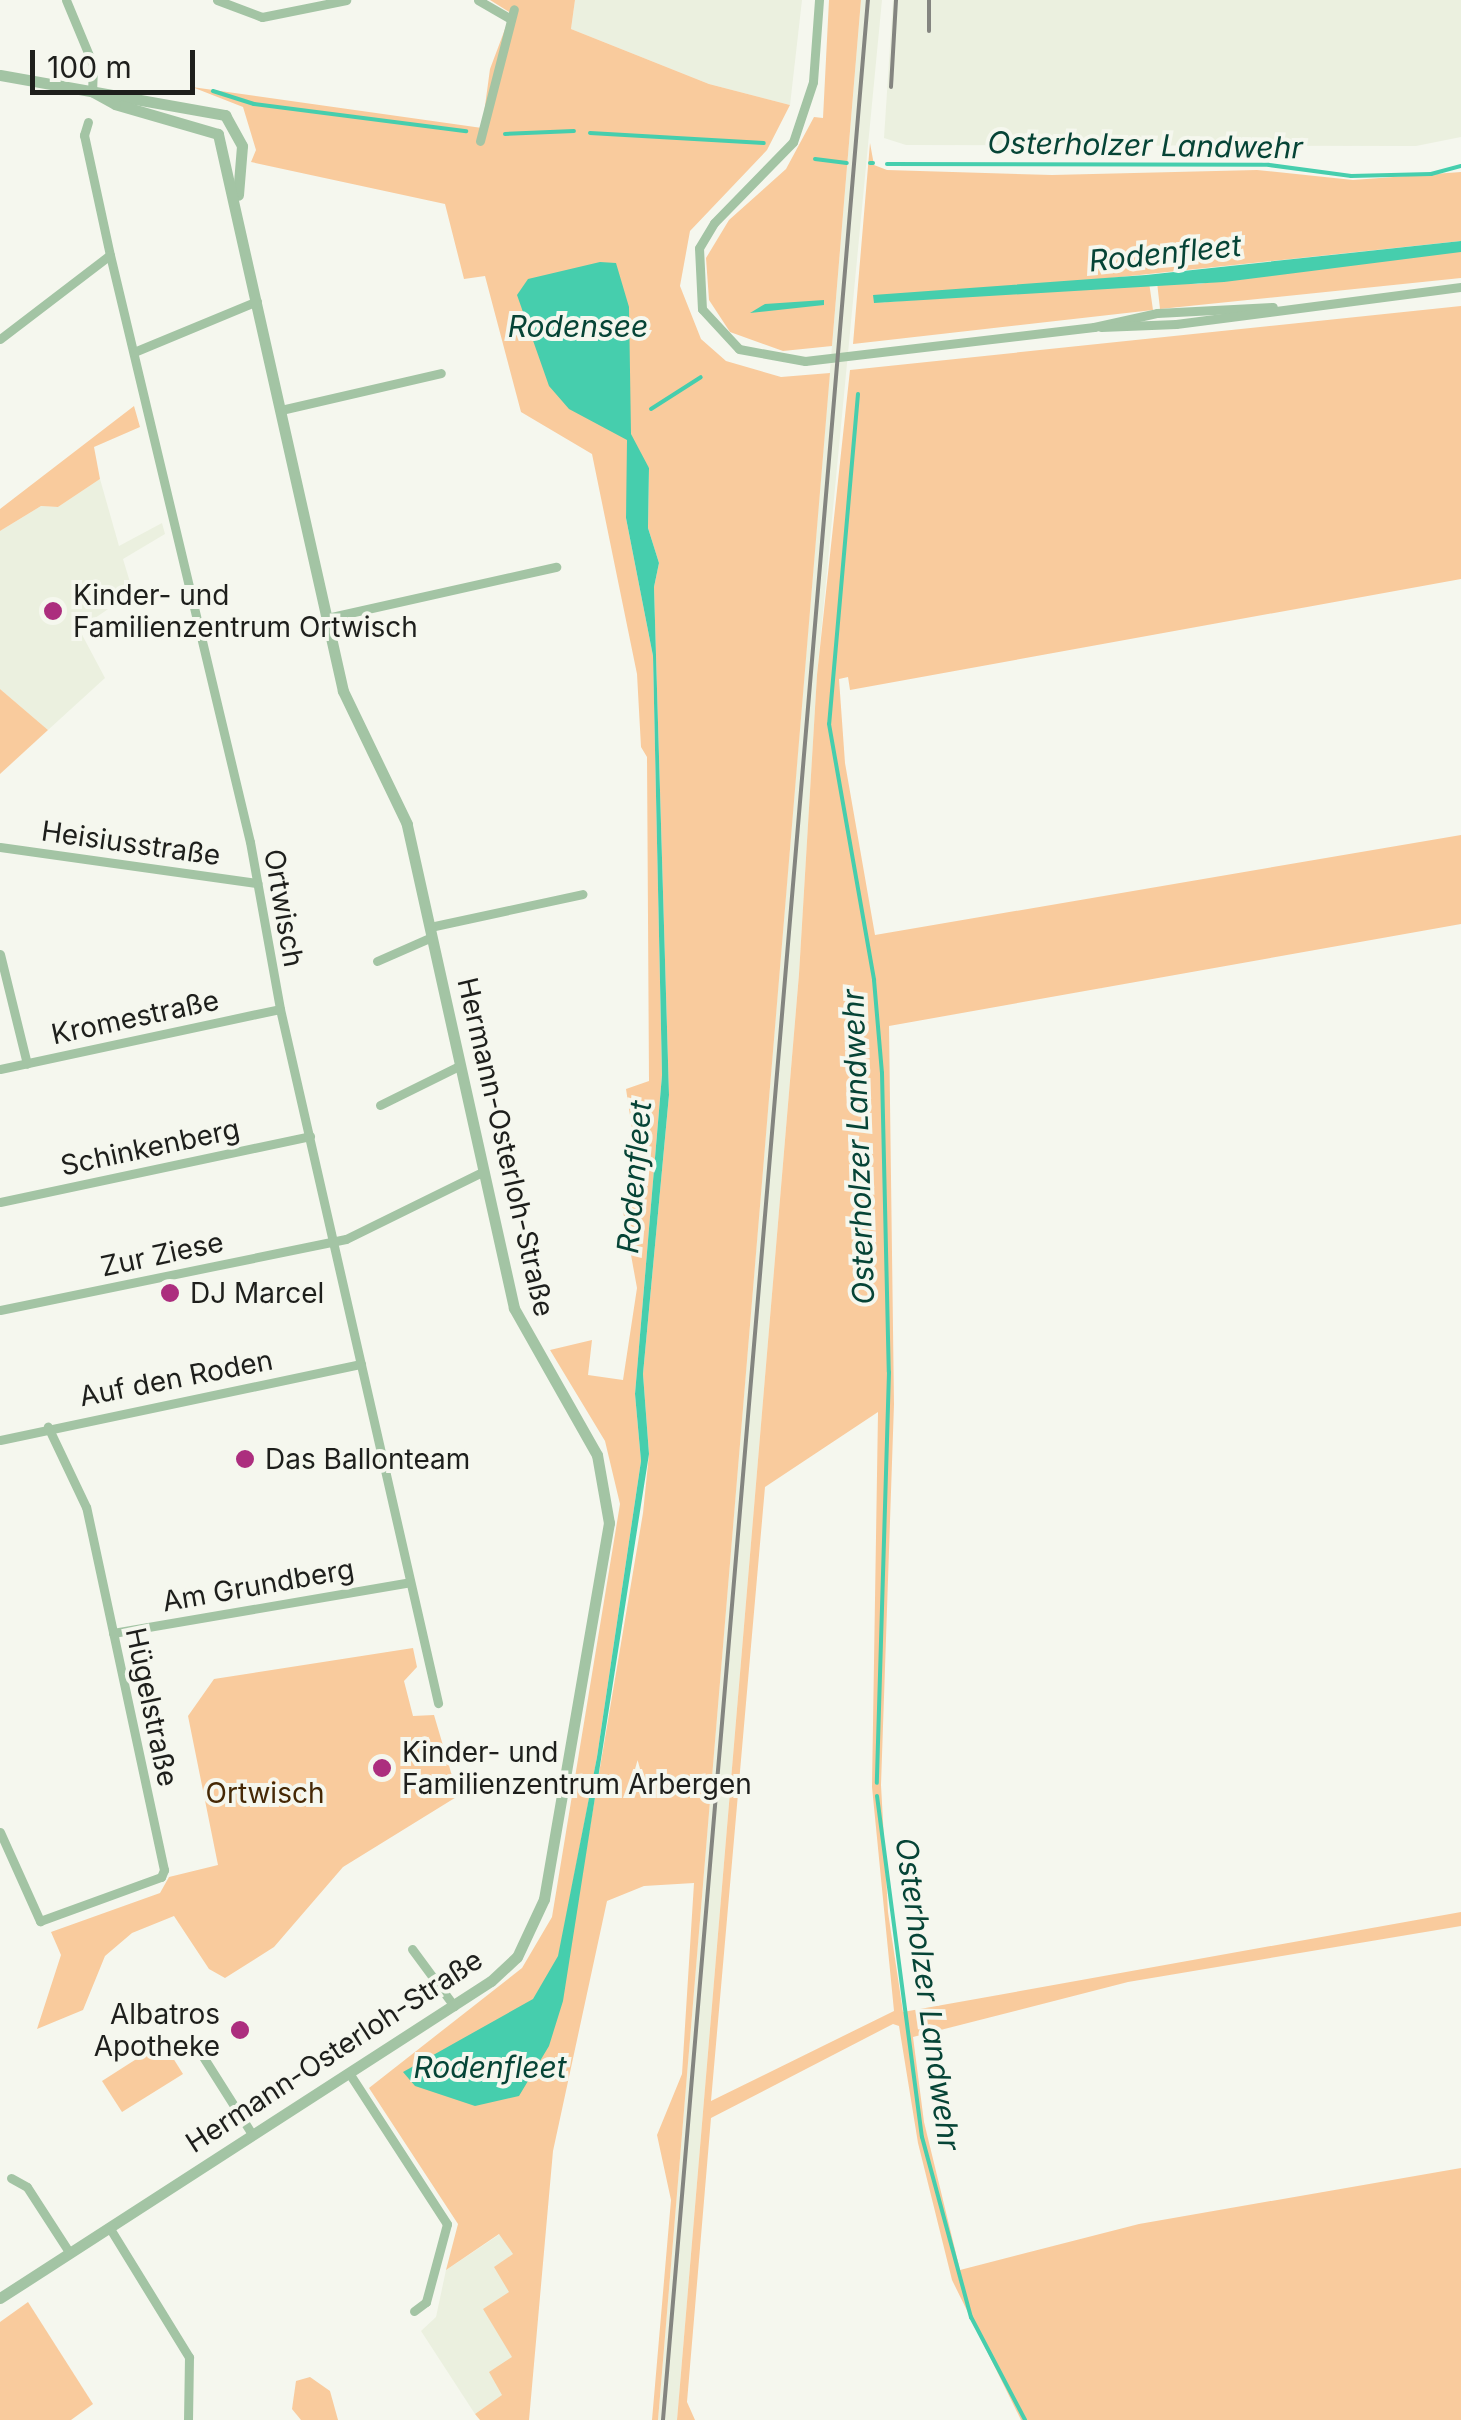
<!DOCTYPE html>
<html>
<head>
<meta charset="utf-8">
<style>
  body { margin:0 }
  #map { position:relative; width:1461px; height:2420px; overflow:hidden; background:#f5f7ee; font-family:Inter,sans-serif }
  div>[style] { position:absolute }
  .built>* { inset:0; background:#ebf0df }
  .green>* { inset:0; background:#f9cb9d }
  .water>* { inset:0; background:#46cead }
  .stream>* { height:4px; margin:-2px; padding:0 2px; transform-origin:2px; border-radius:2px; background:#46cead }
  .minor>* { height:9px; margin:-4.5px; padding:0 4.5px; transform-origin:4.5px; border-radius:4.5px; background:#a3c4a4 }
  .tertiary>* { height:11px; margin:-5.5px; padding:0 5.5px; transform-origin:5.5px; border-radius:5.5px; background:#a3c4a4 }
  .rail>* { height:4px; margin:-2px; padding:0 2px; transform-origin:2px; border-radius:2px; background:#848580 }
  .dots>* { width:28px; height:28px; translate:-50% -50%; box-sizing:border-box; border:5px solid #f5f7ee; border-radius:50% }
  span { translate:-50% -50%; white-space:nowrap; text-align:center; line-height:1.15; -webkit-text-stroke:8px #f5f7ee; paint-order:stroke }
  .poi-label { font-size:28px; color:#1e1f1c }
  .left { translate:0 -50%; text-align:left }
  .right { translate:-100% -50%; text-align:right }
  .street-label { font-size:28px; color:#1e1f1c }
  .park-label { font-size:28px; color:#452805 }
  .water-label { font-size:30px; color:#064436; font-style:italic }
  .scale { position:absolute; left:30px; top:50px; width:165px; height:45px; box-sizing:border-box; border:5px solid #1e1f1c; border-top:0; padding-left:12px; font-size:30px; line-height:35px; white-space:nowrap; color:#1e1f1c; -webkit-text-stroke:8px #f5f7ee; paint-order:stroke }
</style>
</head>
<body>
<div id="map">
  <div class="built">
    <div style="clip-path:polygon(575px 0,802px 0,790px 105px,709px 84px,571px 29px)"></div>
    <div style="clip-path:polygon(861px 0,882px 0,817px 675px,799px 974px,677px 2420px,658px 2420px)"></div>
    <div style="clip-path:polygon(893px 0,1461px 0,1461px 137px,1416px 146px,906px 145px,884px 138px)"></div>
    <div style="clip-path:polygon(100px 479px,119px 546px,162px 523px,165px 534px,123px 559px,133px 592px,79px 629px,105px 678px,48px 730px,0 689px,0 531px,41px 506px,58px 507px)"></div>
    <div style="clip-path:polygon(500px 2234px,514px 2255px,513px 2357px,503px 2395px,475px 2414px,421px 2331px,436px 2317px,446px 2270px)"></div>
  </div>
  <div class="green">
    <div style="clip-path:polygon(evenodd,490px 0,575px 0,571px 29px,709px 84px,790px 105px,767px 150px,690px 231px,680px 286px,701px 339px,726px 361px,781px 377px,830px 373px,658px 2420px,652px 2420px,671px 2200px,657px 2135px,682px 2074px,694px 1883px,644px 1886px,607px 1901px,553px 2151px,529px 2420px,480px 2420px,475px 2414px,502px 2395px,489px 2372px,512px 2357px,483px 2309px,509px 2292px,494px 2267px,513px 2254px,499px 2234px,446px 2270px,458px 2224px,369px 2088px,522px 1968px,552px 1917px,620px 1504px,605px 1441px,550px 1350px,592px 1340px,588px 1375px,623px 1380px,637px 1288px,621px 1200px,642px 1195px,626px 1089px,649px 1081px,647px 757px,641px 747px,637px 674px,592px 454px,521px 412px,485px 276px,464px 279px,445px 204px,251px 162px,256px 150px,243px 107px,192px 87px,482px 128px,490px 69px,511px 13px,490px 0,630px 450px,649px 468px,648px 528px,659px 563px,654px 587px,669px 1095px,643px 1374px,649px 1454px,643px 1513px,568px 1957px,559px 1955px,597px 1757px,641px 1461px,635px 1394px,662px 1075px,653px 656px,626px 518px,630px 450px)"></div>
    <div style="clip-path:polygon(829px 0,861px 0,832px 346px,783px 351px,730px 332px,709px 300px,706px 258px,729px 220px,786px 169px,814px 117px,823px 118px)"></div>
    <div style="clip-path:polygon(870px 143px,874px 165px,887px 170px,1052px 175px,1257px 170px,1353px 180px,1461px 172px,1461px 241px,875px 303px,1149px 282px,1153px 310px,853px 344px)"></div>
    <div style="clip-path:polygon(1443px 251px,1461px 252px,1461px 278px,1160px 309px,1157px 282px,1198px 284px)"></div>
    <div style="clip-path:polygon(evenodd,1461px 306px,1461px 579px,850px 690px,848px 677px,839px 679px,845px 763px,875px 935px,1461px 835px,1461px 924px,889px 1026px,894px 1404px,881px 1785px,888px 1912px,903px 2012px,1461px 1912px,1461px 1926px,1128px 1982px,913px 2037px,924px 2122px,960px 2270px,1139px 2224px,1461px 2168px,1461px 2420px,1021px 2420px,952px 2280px,918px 2143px,899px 2026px,893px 2024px,711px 2118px,687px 2402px,695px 2420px,677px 2420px,799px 974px,817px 675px,850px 370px,1461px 306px,878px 1412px,872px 1787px,894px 2011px,711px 2101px,765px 1487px,878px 1412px)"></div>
    <div style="clip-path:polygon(134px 406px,140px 427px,94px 447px,100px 479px,58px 507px,41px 506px,0 531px,0 509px)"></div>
    <div style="clip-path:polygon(0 689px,48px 730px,0 774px)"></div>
    <div style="clip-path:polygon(413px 1648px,417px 1667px,404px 1681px,413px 1716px,434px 1715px,458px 1796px,343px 1867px,274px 1947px,225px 1978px,209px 1969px,174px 1916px,132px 1933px,105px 1956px,83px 2010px,37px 2029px,61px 1955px,51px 1932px,160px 1893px,169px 1877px,218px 1865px,188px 1716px,214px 1679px)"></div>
    <div style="clip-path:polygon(163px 2042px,183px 2074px,122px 2112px,102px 2081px)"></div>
    <div style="clip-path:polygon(28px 2302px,93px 2404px,71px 2420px,0 2420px,0 2322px)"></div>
    <div style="clip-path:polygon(310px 2377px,330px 2391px,338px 2420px,301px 2420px,292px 2409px,296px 2381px)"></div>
  </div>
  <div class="water">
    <div style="clip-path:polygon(1461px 241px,1461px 252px,1224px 282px,874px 303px,873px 295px,1146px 275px)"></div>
    <div style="clip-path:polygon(600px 262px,616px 263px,629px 307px,631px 434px,649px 468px,648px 528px,659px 563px,654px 587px,669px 1095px,643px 1374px,649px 1454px,563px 2001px,549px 2046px,519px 2096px,475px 2106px,415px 2086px,403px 2072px,533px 1999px,558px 1956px,597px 1757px,641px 1461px,635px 1394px,662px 1075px,653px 656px,626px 518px,627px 440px,569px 409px,549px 386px,517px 295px,528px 279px)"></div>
    <div style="clip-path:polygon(824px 300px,824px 305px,750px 313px,765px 304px)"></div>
  </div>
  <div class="stream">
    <div style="left:213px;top:91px;width:43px;rotate:17.6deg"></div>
    <div style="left:254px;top:104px;width:214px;rotate:7.3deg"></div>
    <div style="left:590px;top:133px;width:174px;rotate:3.3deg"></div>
    <div style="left:505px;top:134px;width:69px;rotate:-2.5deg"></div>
    <div style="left:815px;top:159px;width:32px;rotate:7deg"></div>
    <div style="left:870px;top:163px;width:3px"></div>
    <div style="left:887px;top:164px;width:382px;rotate:0.1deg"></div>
    <div style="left:1269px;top:165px;width:83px;rotate:7.6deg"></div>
    <div style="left:1351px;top:176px;width:80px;rotate:-1.4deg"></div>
    <div style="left:1431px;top:174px;width:31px;rotate:-15deg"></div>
    <div style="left:858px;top:394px;width:331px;rotate:95deg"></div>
    <div style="left:829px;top:724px;width:260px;rotate:80deg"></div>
    <div style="left:874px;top:980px;width:93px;rotate:85.1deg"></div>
    <div style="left:882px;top:1073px;width:299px;rotate:88.7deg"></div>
    <div style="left:889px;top:1372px;width:411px;rotate:91.7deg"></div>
    <div style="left:651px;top:409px;width:59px;rotate:-32.6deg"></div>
    <div style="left:877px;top:1796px;width:344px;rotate:82.5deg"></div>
    <div style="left:922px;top:2137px;width:187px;rotate:74.8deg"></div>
    <div style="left:971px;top:2317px;width:116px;rotate:62.3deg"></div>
  </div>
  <div class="minor">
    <div style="left:66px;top:0;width:70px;rotate:67.4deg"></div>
    <div style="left:93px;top:65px;width:26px;rotate:92deg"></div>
    <div style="left:217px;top:0;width:48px;rotate:20.7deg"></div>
    <div style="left:262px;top:17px;width:86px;rotate:-11.4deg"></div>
    <div style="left:478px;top:0;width:38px;rotate:30deg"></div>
    <div style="left:819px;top:0;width:82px;rotate:94.2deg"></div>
    <div style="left:813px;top:82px;width:63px;rotate:108.4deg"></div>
    <div style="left:793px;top:142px;width:113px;rotate:134.3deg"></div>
    <div style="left:714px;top:223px;width:29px;rotate:121deg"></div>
    <div style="left:699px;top:248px;width:61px;rotate:87.2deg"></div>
    <div style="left:702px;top:309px;width:54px;rotate:47.2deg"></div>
    <div style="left:739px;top:349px;width:67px;rotate:10.3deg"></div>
    <div style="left:805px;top:361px;width:291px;rotate:-6.7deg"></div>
    <div style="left:1094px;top:327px;width:65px;rotate:-12.5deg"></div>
    <div style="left:1157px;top:313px;width:116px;rotate:-3deg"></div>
    <div style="left:88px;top:122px;width:14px;rotate:107deg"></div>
    <div style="left:84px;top:135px;width:123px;rotate:77.8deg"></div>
    <div style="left:110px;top:255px;width:603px;rotate:76.59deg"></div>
    <div style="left:250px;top:842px;width:170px;rotate:79.8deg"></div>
    <div style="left:280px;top:1009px;width:712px;rotate:77.17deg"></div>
    <div style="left:480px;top:141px;width:136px;rotate:-75.6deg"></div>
    <div style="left:1101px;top:327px;width:75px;rotate:-2.3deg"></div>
    <div style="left:1176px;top:324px;width:287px;rotate:-7.4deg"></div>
    <div style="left:0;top:339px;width:138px;rotate:-37.4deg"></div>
    <div style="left:134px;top:352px;width:133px;rotate:-22.5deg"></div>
    <div style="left:281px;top:410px;width:164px;rotate:-13deg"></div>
    <div style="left:327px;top:618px;width:235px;rotate:-12.6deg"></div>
    <div style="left:0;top:847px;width:260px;rotate:8deg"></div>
    <div style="left:430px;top:927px;width:156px;rotate:-12.2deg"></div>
    <div style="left:0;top:954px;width:113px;rotate:76.2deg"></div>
    <div style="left:377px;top:961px;width:60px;rotate:-23.6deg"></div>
    <div style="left:0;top:1069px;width:286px;rotate:-12.1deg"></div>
    <div style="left:380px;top:1105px;width:88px;rotate:-26.3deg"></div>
    <div style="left:0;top:1202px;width:317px;rotate:-12deg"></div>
    <div style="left:0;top:1310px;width:353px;rotate:-11.6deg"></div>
    <div style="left:346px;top:1239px;width:154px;rotate:-26.2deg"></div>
    <div style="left:0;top:1440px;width:369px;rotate:-11.9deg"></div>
    <div style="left:113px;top:1633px;width:301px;rotate:-9.7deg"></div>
    <div style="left:0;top:1832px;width:98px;rotate:65.8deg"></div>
    <div style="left:40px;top:1921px;width:129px;rotate:-20deg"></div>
    <div style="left:161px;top:1877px;width:8px;rotate:-67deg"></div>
    <div style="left:164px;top:1870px;width:371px;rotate:-102.1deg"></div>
    <div style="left:86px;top:1507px;width:89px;rotate:-115.4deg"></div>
    <div style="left:412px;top:1949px;width:71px;rotate:53.6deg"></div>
    <div style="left:195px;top:2044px;width:107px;rotate:57.7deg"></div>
    <div style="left:349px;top:2073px;width:180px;rotate:57deg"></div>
    <div style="left:447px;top:2224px;width:81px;rotate:105.1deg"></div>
    <div style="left:426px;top:2302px;width:15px;rotate:143deg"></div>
    <div style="left:11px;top:2178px;width:18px;rotate:29deg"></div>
    <div style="left:27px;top:2187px;width:77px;rotate:57.1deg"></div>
    <div style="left:109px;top:2227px;width:153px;rotate:58.4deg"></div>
    <div style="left:189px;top:2357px;width:63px;rotate:90.9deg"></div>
  </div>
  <div class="tertiary">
    <div style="left:0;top:75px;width:229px;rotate:10.1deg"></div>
    <div style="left:225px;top:115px;width:35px;rotate:61deg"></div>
    <div style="left:242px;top:146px;width:49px;rotate:94.7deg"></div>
    <div style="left:0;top:2298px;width:584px;rotate:-32.85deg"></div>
    <div style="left:491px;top:1981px;width:35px;rotate:-43deg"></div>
    <div style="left:517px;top:1957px;width:64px;rotate:-65deg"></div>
    <div style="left:544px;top:1899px;width:382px;rotate:-80.2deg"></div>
    <div style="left:609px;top:1523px;width:69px;rotate:-100deg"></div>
    <div style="left:597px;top:1455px;width:169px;rotate:-119.5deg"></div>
    <div style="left:514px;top:1308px;width:496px;rotate:-102.5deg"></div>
    <div style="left:407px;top:824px;width:148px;rotate:-115.7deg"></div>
    <div style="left:343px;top:691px;width:571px;rotate:-102.65deg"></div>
    <div style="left:218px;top:134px;width:107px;rotate:-163.8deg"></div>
    <div style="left:115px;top:104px;width:26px;rotate:-151deg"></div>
  </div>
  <div class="rail">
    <div style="left:929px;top:0;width:31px;rotate:90deg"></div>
    <div style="left:891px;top:87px;width:87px;rotate:-86.7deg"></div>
    <div style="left:663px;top:2420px;width:2429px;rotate:-85.16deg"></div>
  </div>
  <div class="dots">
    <div style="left:53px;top:611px;background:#ac2e7e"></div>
    <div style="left:170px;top:1293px;background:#ac2e7e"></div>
    <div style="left:245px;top:1459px;background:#ac2e7e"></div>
    <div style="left:382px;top:1768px;background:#ac2e7e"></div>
    <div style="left:240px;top:2030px;background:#ac2e7e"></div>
  </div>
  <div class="poi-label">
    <span class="left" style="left:73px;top:611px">Kinder- und<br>Familienzentrum Ortwisch</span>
    <span class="left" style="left:190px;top:1293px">DJ Marcel</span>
    <span class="left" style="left:265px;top:1459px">Das Ballonteam</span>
    <span class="left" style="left:402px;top:1768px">Kinder- und<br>Familienzentrum Arbergen</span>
    <span class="right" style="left:220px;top:2030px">Albatros<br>Apotheke</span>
  </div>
  <div class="street-label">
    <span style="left:131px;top:843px;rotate:8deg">Heisiusstraße</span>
    <span style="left:284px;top:908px;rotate:80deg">Ortwisch</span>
    <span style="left:135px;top:1017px;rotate:-12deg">Kromestraße</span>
    <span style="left:150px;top:1147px;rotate:-12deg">Schinkenberg</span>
    <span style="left:506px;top:1147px;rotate:77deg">Hermann-Osterloh-Straße</span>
    <span style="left:162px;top:1254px;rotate:-12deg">Zur Ziese</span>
    <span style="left:176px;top:1378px;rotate:-11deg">Auf den Roden</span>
    <span style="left:258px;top:1585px;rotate:-10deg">Am Grundberg</span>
    <span style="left:152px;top:1707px;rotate:78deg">Hügelstraße</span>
    <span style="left:334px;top:2051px;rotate:-33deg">Hermann-Osterloh-Straße</span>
  </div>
  <div class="park-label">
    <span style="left:265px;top:1793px">Ortwisch</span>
  </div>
  <div class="water-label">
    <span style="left:1145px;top:145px;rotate:1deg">Osterholzer Landwehr</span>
    <span style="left:1165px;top:253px;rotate:-6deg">Rodenfleet</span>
    <span style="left:578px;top:326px">Rodensee</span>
    <span style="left:858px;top:1147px;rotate:-92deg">Osterholzer Landwehr</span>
    <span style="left:634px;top:1177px;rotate:-85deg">Rodenfleet</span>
    <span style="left:928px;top:1994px;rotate:82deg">Osterholzer Landwehr</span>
    <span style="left:490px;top:2067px">Rodenfleet</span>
  </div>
  <div class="scale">100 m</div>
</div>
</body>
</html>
